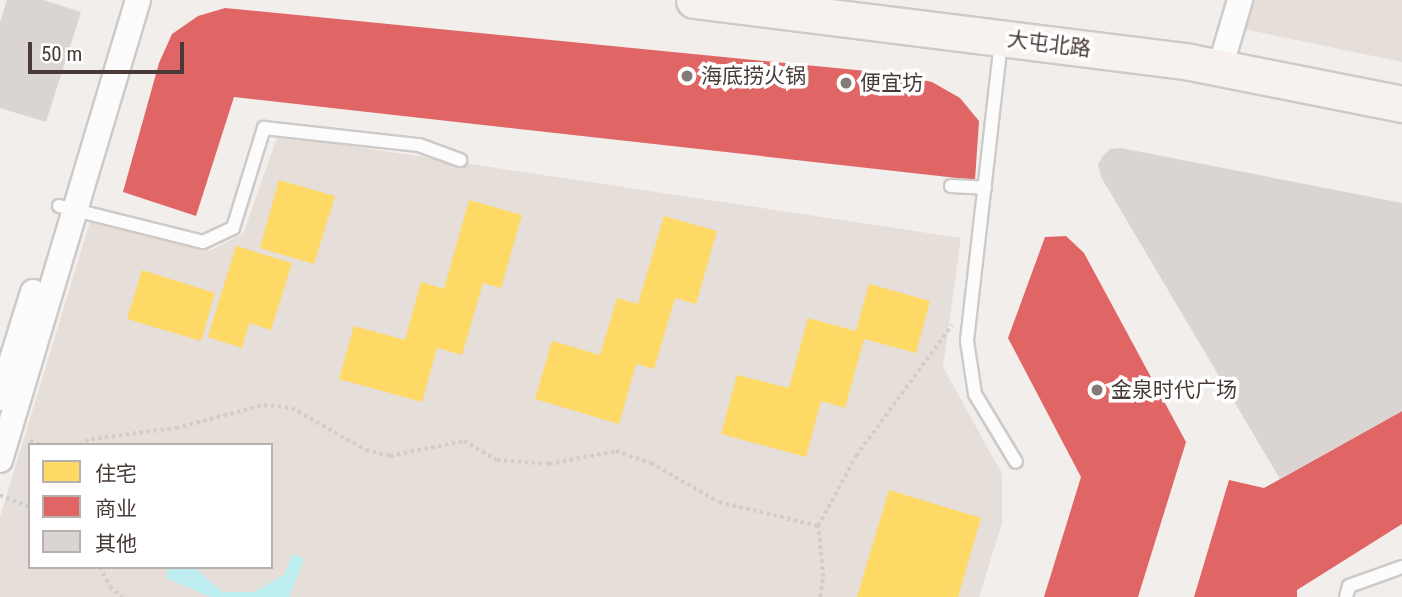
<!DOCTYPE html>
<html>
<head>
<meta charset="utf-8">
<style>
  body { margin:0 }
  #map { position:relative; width:1402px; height:597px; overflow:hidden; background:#f2eeec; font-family:"Roboto Condensed","Noto Sans SC",sans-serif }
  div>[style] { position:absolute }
  .residential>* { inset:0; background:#e5ded9 }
  .water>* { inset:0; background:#bdedf0 }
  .homes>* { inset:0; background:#ffd966 }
  .shops>* { inset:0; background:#e06666 }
  .building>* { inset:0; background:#dad5d3 }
  .path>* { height:3.5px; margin-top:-1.75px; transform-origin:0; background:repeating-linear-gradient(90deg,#d2cccb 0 3.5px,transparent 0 7px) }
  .roads { filter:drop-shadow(2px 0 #cecac8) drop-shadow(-2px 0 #cecac8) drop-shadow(0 2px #cecac8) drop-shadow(0 -2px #cecac8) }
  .lane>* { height:12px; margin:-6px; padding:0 6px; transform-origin:6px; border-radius:6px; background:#fdfcfc }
  .street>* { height:24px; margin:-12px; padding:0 12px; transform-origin:12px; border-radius:12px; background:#fdfcfc }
  .secondary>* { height:35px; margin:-17.5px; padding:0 17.5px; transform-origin:17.5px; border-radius:17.5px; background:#f7f2ef }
  .dots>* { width:19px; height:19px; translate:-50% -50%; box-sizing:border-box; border:4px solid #fff; border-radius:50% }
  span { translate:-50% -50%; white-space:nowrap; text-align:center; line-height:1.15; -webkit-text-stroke:7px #fff; paint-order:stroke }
  .street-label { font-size:21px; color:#483b37 }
  .poi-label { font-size:21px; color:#483b37 }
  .left { translate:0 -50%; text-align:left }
  .legend { position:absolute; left:28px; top:443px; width:245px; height:126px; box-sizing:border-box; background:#fff; border:2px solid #b6b1af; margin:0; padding:9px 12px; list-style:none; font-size:21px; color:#483b37 }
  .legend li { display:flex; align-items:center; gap:14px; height:35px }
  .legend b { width:35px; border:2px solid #b6b1af }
  .scale { position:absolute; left:28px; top:42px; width:156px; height:32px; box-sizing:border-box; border:4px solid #483b37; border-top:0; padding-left:9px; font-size:21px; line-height:24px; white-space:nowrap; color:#483b37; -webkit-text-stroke:5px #fff; paint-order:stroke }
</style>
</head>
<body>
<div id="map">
  <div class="residential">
    <div style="clip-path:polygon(1253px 0,1402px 0,1402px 62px,1244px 29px)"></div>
    <div style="clip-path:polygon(evenodd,278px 135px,961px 238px,943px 367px,1002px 474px,1002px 523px,979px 597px,0 597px,0 517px,90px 222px,209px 251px,243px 234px,278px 135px,30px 445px,271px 445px,271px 567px,30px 567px,30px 445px)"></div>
  </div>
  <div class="water">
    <div style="clip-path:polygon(293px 554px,304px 559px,289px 597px,211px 597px,166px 578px,168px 567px,194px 567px,222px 592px,254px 592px,284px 575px)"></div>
  </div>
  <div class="homes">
    <div style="clip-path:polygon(279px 180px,335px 196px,314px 264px,260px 248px)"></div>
    <div style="clip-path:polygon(469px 200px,522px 215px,501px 288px,483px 283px,462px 355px,437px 348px,422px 402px,339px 379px,354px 326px,405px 340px,421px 282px,444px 289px)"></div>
    <div style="clip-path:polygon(664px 216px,717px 231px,696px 304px,675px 298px,654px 369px,636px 364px,619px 424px,535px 399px,552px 341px,600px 355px,617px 298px,638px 304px)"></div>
    <div style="clip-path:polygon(236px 246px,292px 263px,271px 330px,249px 323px,242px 348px,208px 337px)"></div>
    <div style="clip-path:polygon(142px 270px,215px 293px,201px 341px,127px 319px)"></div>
    <div style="clip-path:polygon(869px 284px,930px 301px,916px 353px,864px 339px,845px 408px,821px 401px,806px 457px,721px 434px,737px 375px,789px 388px,808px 318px,856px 331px)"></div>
    <div style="clip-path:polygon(889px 490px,981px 518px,958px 597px,857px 597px)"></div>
  </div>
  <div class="shops">
    <div style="clip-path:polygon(225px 8px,897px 74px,932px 82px,960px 98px,979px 121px,975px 180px,234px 97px,196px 216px,123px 192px,159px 63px,172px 34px,198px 16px)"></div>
    <div style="clip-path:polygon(1066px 236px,1084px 253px,1186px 442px,1138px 597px,1044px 597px,1081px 477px,1008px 338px,1045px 237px)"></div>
    <div style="clip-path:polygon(1402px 411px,1402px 524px,1297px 590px,1297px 597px,1194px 597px,1229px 480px,1264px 488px)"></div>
  </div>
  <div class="building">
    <div style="clip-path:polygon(7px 0,43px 0,81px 12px,46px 122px,0 108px,0 22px)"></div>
    <div style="clip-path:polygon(1121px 148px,1402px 203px,1402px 411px,1280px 479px,1101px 177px,1098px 164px,1103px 156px,1110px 149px)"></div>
  </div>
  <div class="path">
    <div style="left:30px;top:441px;width:12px;rotate:20deg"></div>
    <div style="left:79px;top:445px;width:13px;rotate:-27deg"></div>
    <div style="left:91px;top:439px;width:86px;rotate:-7.4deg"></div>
    <div style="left:176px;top:428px;width:91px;rotate:-14.6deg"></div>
    <div style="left:264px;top:405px;width:28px;rotate:6deg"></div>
    <div style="left:292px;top:408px;width:85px;rotate:29.6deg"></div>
    <div style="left:366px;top:450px;width:25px;rotate:14deg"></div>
    <div style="left:390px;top:456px;width:76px;rotate:-11.5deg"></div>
    <div style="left:464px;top:441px;width:38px;rotate:30deg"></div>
    <div style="left:497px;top:460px;width:52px;rotate:4.4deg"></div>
    <div style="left:549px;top:464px;width:68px;rotate:-11deg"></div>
    <div style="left:616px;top:451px;width:37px;rotate:19deg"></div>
    <div style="left:651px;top:463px;width:78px;rotate:29.8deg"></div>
    <div style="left:719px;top:502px;width:102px;rotate:13.6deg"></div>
    <div style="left:0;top:495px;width:32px;rotate:22deg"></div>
    <div style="left:100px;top:567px;width:22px;rotate:63deg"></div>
    <div style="left:110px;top:587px;width:16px;rotate:38deg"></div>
    <div style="left:820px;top:597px;width:20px;rotate:-81deg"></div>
    <div style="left:823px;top:577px;width:51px;rotate:-95.6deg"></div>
    <div style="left:818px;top:526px;width:80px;rotate:-61.5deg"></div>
    <div style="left:856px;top:456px;width:162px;rotate:-53.8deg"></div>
  </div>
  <div class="roads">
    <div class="lane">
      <div style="left:1001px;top:42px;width:301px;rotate:96.5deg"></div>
      <div style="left:967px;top:341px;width:54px;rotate:81.4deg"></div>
      <div style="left:975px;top:394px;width:79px;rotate:58.9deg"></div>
      <div style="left:951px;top:186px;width:34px;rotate:3deg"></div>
      <div style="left:59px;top:206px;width:148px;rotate:14deg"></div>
      <div style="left:203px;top:242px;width:33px;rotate:-25deg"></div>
      <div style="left:233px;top:228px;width:105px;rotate:-72.8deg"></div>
      <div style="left:264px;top:128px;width:156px;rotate:6.3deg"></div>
      <div style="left:419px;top:145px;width:44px;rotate:20.1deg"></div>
      <div style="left:1346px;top:597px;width:11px;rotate:-75deg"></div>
      <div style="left:1349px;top:586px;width:56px;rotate:-19.7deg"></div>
    </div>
    <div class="street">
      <div style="left:1220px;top:68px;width:71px;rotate:-73.6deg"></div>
      <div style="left:0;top:398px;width:111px;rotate:-72.7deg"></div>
      <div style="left:0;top:460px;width:480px;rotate:-73.3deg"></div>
    </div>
    <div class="secondary">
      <div style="left:694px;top:0;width:500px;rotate:7.1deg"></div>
      <div style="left:1190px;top:62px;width:216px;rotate:11.2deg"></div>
    </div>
  </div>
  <div class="dots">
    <div style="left:687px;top:76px;background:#847a76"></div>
    <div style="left:846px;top:83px;background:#847a76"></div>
    <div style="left:1097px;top:390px;background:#847a76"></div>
  </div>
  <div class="street-label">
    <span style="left:1049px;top:44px;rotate:7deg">大屯北路</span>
  </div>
  <div class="poi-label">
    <span class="left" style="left:701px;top:76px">海底捞火锅</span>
    <span class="left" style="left:860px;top:83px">便宜坊</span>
    <span class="left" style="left:1111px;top:390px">金泉时代广场</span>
  </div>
  <ul class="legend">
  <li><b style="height:19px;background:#ffd966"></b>住宅</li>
  <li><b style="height:19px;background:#e06666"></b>商业</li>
  <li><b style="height:19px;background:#dad5d3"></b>其他</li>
  </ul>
  <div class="scale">50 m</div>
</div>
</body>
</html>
